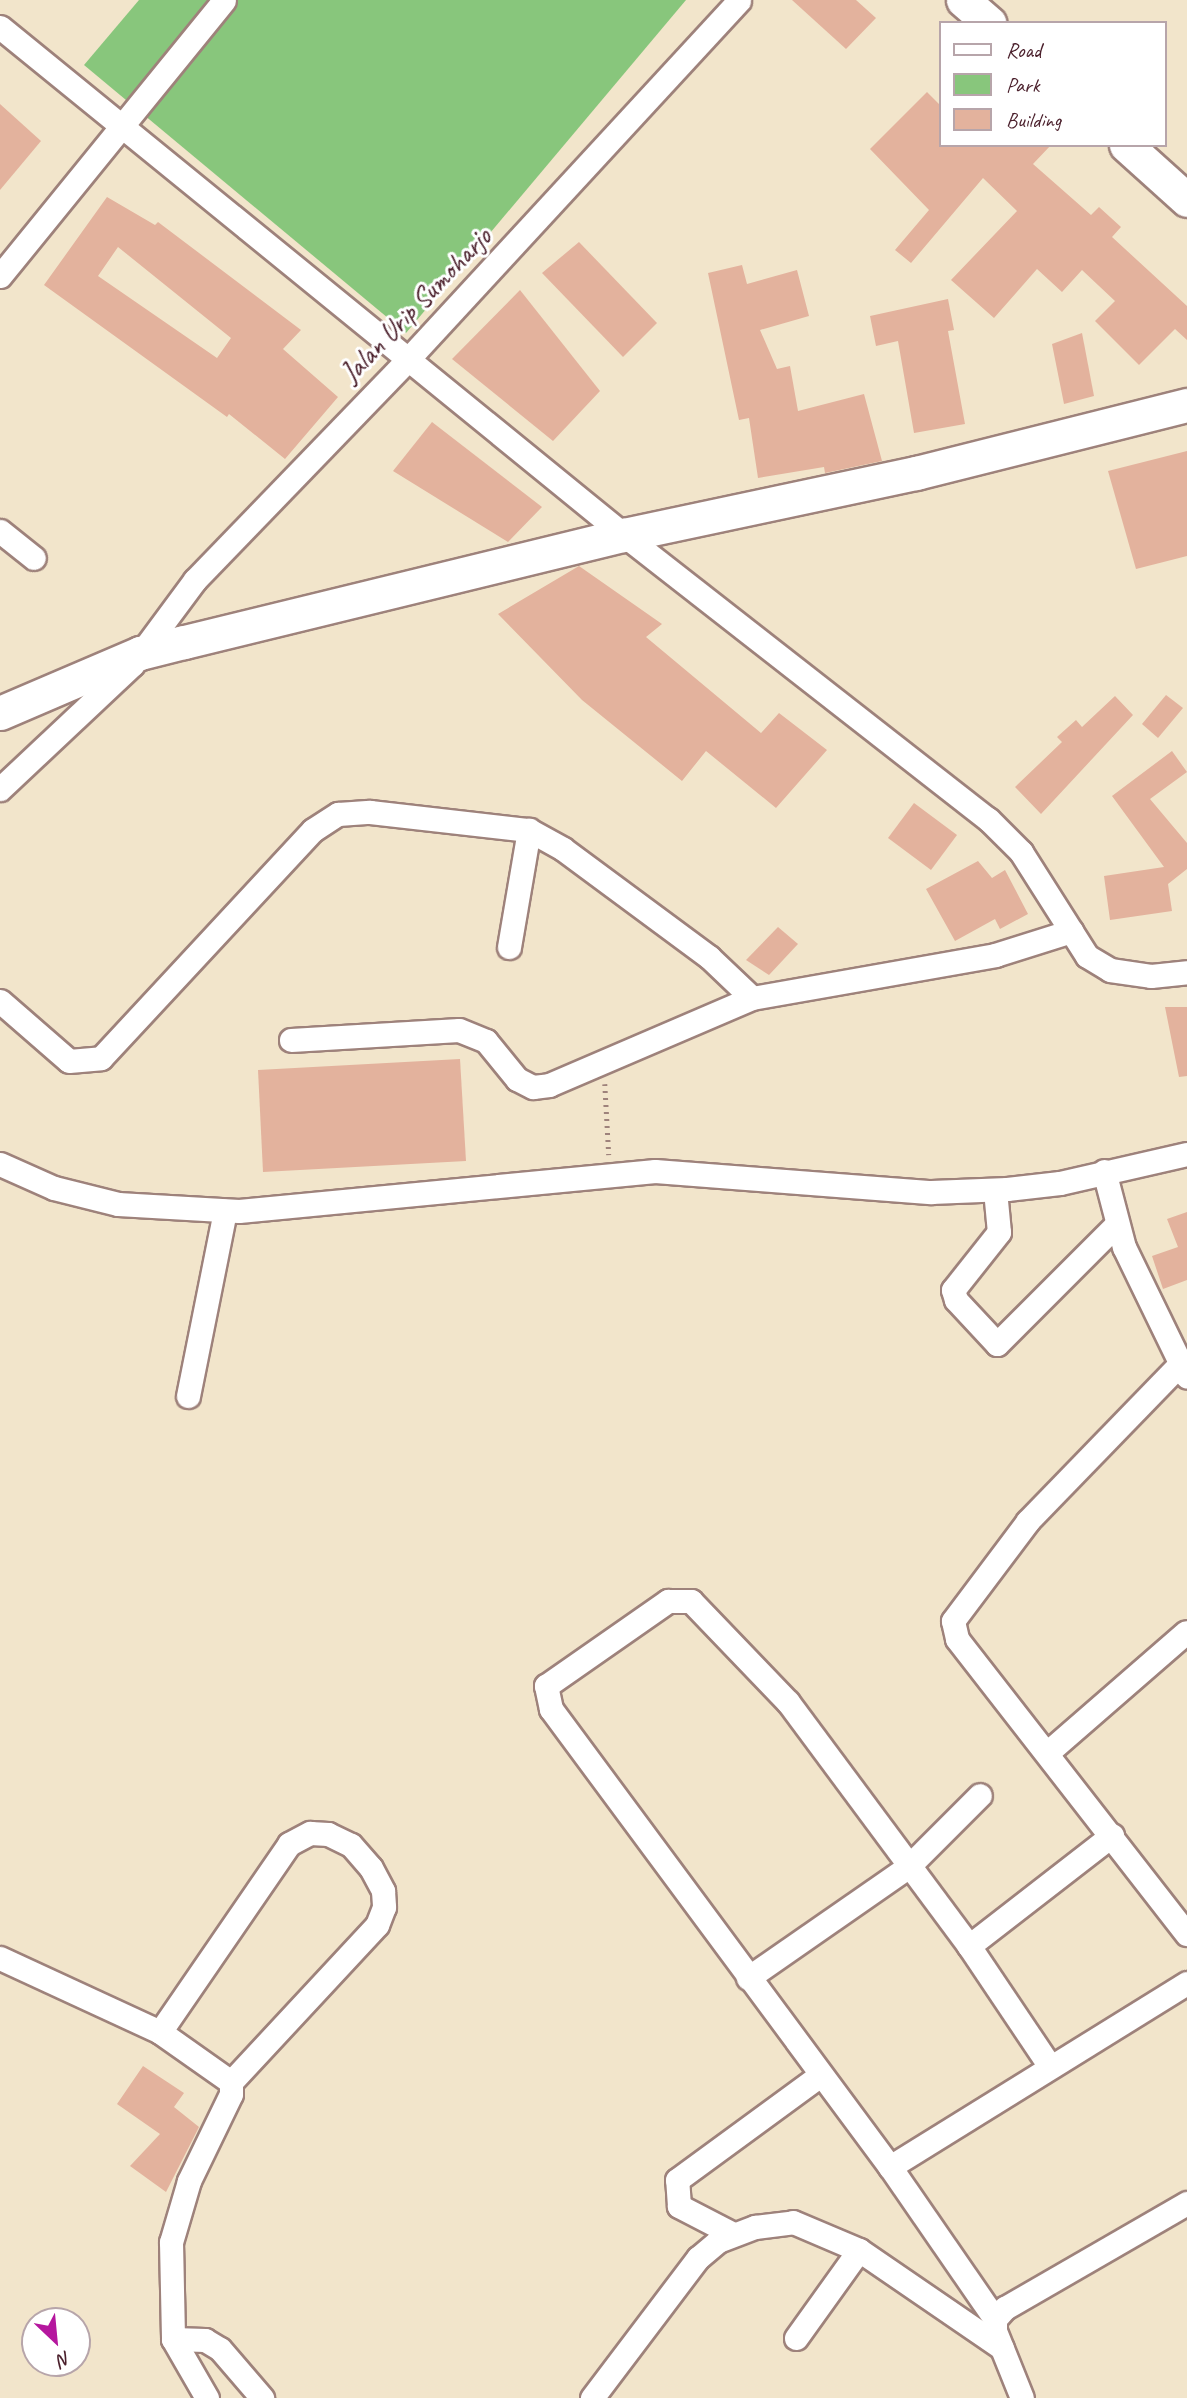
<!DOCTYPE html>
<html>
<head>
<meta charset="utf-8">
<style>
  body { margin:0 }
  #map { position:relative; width:1187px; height:2398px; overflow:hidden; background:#f2e5cb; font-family:Caveat,sans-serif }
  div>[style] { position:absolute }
  .green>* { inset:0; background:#88c67c }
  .building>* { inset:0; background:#e3b29d }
  .path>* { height:4.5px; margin-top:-2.25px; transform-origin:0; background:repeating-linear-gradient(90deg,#9e827b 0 2px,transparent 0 7px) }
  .roads { filter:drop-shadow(2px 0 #9e827b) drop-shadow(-2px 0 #9e827b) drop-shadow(0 2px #9e827b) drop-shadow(0 -2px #9e827b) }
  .minor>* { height:23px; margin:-11.5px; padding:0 11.5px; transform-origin:11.5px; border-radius:11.5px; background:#fff }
  .highway>* { height:33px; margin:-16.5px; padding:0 16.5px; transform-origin:16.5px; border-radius:16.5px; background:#fff }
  span { translate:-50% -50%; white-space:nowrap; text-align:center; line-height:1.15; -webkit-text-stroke:6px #fff; paint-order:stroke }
  .street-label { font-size:28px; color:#4a1f2b }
  .legend { position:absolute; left:939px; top:21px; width:228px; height:126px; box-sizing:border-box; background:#fff; border:2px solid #b7a5aa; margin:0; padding:9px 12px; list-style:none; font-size:21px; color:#4a1f2b }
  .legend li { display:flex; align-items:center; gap:14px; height:35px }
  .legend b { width:35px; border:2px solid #b7a5aa }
  .north { position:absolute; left:21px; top:2307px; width:70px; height:70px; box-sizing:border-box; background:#fff; border:2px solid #b7a5aa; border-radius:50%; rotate:154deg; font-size:19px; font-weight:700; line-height:28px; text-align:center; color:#4a1f2b }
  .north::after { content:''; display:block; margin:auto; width:24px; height:32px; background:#b5179e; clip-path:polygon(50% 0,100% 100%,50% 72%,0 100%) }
</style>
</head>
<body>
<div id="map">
  <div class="green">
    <div style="clip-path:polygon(139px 0,686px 0,406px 333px,84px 65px)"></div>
  </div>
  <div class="building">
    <div style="clip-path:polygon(792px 0,856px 0,876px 18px,846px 49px)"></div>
    <div style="clip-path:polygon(927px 92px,940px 105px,940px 145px,1051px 145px,1033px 164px,1091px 215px,1099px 207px,1121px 227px,1112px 237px,1187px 306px,1187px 340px,1175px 329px,1139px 365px,1095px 321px,1115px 301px,1082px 270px,1062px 292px,1037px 269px,994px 318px,951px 280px,1017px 211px,983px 178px,911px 263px,895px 250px,929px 210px,870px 149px)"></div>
    <div style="clip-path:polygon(0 104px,41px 141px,0 190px)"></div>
    <div style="clip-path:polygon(evenodd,107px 197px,155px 225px,158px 222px,301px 330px,283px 349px,338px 397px,285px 459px,229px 414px,227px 417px,44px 285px,107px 197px,118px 247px,231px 338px,217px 358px,98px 276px,118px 247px)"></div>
    <div style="clip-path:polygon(579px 242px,657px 323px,623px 357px,542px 273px)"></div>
    <div style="clip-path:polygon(742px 265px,747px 284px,797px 270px,809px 316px,760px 330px,777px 369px,790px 366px,798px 411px,864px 394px,882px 461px,825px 473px,824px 467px,758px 478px,749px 418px,739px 420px,708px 273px)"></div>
    <div style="clip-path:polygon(520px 290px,600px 391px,553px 441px,452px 359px)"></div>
    <div style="clip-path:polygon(948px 299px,954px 330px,948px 331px,965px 424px,914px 433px,898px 341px,876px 346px,870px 316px)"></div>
    <div style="clip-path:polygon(1082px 333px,1094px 396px,1064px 404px,1052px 344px)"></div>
    <div style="clip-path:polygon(432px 422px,542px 507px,508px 542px,393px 471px)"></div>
    <div style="clip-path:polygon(1187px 451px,1187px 556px,1136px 569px,1108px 471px)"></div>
    <div style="clip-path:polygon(579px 566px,662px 624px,646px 637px,761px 733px,779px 713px,827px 750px,776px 808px,706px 751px,682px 781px,582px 700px,498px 614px)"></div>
    <div style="clip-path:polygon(1166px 695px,1183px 708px,1158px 738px,1142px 724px)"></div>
    <div style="clip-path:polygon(1115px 696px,1133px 715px,1041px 814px,1015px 787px,1062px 742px,1057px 737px,1076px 720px,1082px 727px)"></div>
    <div style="clip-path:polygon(1172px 751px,1187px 772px,1150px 799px,1187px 843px,1187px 869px,1168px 884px,1172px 911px,1110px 920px,1104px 876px,1164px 867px,1112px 796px)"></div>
    <div style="clip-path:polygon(914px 803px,957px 835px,931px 870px,888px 838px)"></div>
    <div style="clip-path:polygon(978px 861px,992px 878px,1005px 870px,1028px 914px,1000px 929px,995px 919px,955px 941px,926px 889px)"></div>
    <div style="clip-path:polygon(778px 927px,798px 944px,769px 975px,746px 960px)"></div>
    <div style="clip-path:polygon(1165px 1007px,1187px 1007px,1187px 1076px,1179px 1077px)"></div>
    <div style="clip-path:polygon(460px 1059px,466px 1161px,263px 1172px,258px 1070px)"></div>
    <div style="clip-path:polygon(1187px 1212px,1187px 1280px,1163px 1289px,1152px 1256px,1178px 1247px,1167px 1219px)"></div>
    <div style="clip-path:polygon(143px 2066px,184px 2093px,174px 2107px,199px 2127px,166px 2192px,130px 2166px,160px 2134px,117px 2104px)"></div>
  </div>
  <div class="path">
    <div style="left:605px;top:1084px;width:71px;rotate:86.8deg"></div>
  </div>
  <div class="roads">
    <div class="minor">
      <div style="left:0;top:27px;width:805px;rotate:39.15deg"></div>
      <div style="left:624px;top:535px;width:462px;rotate:38deg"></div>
      <div style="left:988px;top:819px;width:47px;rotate:45deg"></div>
      <div style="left:1021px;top:852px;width:123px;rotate:57.6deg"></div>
      <div style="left:1087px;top:956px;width:27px;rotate:31deg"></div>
      <div style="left:1110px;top:970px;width:41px;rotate:8.3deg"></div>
      <div style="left:1151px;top:976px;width:36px;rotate:-6deg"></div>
      <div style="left:0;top:276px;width:355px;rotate:-50.9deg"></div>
      <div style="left:0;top:531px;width:43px;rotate:38.5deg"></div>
      <div style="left:0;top:789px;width:181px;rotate:-43.2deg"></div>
      <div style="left:132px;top:665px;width:106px;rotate:-53.5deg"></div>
      <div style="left:195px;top:580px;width:310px;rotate:-46deg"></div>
      <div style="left:410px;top:357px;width:485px;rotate:-47.3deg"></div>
      <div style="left:509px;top:947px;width:119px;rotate:-80.3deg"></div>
      <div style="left:0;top:1001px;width:91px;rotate:41deg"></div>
      <div style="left:69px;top:1061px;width:32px;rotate:-5deg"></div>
      <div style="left:101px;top:1058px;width:311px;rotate:-47.1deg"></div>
      <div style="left:313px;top:830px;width:30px;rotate:-33deg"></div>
      <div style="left:338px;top:814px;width:32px;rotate:-4deg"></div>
      <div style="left:370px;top:812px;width:160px;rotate:6.5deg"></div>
      <div style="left:529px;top:830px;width:39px;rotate:29deg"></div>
      <div style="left:563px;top:849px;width:182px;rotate:36.5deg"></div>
      <div style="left:709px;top:957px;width:59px;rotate:43.6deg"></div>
      <div style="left:752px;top:998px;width:247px;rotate:-10deg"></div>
      <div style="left:995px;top:955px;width:80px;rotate:-17.5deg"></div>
      <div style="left:291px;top:1040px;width:168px;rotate:-3.4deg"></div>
      <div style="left:459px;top:1030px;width:29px;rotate:22deg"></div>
      <div style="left:486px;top:1041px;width:49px;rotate:50.8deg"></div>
      <div style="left:517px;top:1079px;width:18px;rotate:27deg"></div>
      <div style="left:533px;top:1087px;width:16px;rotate:-7deg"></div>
      <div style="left:549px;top:1085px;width:221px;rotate:-23.2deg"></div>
      <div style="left:0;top:1164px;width:59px;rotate:24deg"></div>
      <div style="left:54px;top:1188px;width:66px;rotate:14deg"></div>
      <div style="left:118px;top:1204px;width:121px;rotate:3.3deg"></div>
      <div style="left:239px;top:1211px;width:418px;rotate:-5.5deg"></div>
      <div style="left:655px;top:1171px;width:277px;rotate:4.4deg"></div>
      <div style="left:931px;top:1192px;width:76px;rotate:-2.3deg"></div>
      <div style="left:1007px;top:1189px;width:53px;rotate:-6.5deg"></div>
      <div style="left:1060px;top:1183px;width:130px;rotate:-12.9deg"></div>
      <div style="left:1104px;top:1171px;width:79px;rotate:75.3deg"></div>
      <div style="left:1124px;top:1247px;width:144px;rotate:64.1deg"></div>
      <div style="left:995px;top:1190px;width:42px;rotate:84.6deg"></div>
      <div style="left:999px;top:1232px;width:74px;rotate:128.4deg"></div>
      <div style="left:953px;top:1290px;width:10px;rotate:73deg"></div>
      <div style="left:956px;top:1300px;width:60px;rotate:47deg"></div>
      <div style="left:997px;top:1344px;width:168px;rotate:-45deg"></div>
      <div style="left:1180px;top:1364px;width:219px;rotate:134.1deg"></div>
      <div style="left:1028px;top:1521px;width:125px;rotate:126.9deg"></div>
      <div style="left:953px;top:1621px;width:18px;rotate:77deg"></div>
      <div style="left:957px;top:1639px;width:374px;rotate:52.1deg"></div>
      <div style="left:188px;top:1396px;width:189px;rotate:-78.7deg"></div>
      <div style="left:1047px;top:1753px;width:184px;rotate:-41deg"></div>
      <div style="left:969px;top:1946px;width:181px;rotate:-37.8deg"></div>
      <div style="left:0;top:1958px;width:176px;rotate:24.8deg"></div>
      <div style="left:160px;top:2032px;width:87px;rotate:35.2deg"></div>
      <div style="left:231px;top:2082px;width:12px;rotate:90deg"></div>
      <div style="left:231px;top:2094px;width:97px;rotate:115.8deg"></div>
      <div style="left:189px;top:2181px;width:64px;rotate:106.4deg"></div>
      <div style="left:171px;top:2242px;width:97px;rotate:88.8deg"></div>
      <div style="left:173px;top:2339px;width:68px;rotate:60deg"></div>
      <div style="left:748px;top:1978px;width:196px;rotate:-34.8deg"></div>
      <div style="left:909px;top:1866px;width:100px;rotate:-45deg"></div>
      <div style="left:160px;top:2032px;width:228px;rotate:-55.5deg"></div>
      <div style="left:289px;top:1844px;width:24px;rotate:-28deg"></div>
      <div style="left:310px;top:1833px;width:18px;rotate:3deg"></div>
      <div style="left:328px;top:1834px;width:25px;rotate:26deg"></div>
      <div style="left:351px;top:1845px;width:30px;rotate:49deg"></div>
      <div style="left:371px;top:1868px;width:26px;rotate:62deg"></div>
      <div style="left:383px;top:1891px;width:16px;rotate:86deg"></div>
      <div style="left:384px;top:1907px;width:19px;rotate:111deg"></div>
      <div style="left:377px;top:1925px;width:214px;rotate:132.9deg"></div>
      <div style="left:890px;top:2167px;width:349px;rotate:-31.8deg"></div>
      <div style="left:733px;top:2234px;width:61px;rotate:-152.6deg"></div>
      <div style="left:679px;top:2206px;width:26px;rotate:-94deg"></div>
      <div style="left:677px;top:2180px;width:176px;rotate:-36.2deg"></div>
      <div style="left:995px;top:2319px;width:185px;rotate:-124.6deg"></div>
      <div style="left:890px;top:2167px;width:570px;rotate:-126.51deg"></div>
      <div style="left:551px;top:1709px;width:24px;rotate:-102deg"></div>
      <div style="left:546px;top:1686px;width:149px;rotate:-34.9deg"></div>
      <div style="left:668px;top:1601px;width:23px"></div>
      <div style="left:691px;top:1601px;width:140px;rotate:46.2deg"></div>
      <div style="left:788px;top:1702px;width:304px;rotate:53.4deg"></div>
      <div style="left:969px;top:1946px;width:143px;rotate:56.1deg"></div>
      <div style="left:796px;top:2338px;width:108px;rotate:-54.4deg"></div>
      <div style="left:859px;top:2250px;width:173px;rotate:34.4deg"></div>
      <div style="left:173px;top:2339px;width:32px;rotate:2deg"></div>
      <div style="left:205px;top:2340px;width:17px;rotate:31deg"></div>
      <div style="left:220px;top:2349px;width:65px;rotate:49.4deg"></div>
      <div style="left:592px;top:2398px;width:176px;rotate:-52.9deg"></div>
      <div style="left:698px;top:2258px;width:26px;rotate:-40deg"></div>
      <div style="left:718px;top:2241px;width:40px;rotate:-21deg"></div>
      <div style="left:755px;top:2227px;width:38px;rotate:-7deg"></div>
      <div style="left:793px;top:2222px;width:72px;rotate:23deg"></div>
      <div style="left:1022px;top:2398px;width:72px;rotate:-111.9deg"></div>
      <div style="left:995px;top:2331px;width:12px;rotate:-90deg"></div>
      <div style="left:995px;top:2319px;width:15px;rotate:-48deg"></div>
      <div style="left:1005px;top:2308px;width:210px;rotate:-30deg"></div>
    </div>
    <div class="highway">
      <div style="left:963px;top:0;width:35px;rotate:41deg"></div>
      <div style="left:1126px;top:145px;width:82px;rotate:42deg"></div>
      <div style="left:0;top:713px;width:152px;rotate:-23.2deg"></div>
      <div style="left:140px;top:653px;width:45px;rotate:-14deg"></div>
      <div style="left:184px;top:642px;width:453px;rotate:-13.7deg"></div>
      <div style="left:624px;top:535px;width:299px;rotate:-12deg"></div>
      <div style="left:916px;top:473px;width:279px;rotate:-14.1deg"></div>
    </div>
  </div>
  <div class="street-label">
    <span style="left:416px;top:305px;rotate:-46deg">Jalan Urip Sumoharjo</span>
  </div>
  <ul class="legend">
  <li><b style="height:9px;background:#fff"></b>Road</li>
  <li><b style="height:19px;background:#88c67c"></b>Park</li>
  <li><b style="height:19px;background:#e3b29d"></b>Building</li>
  </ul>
  <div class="north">N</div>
</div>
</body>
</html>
